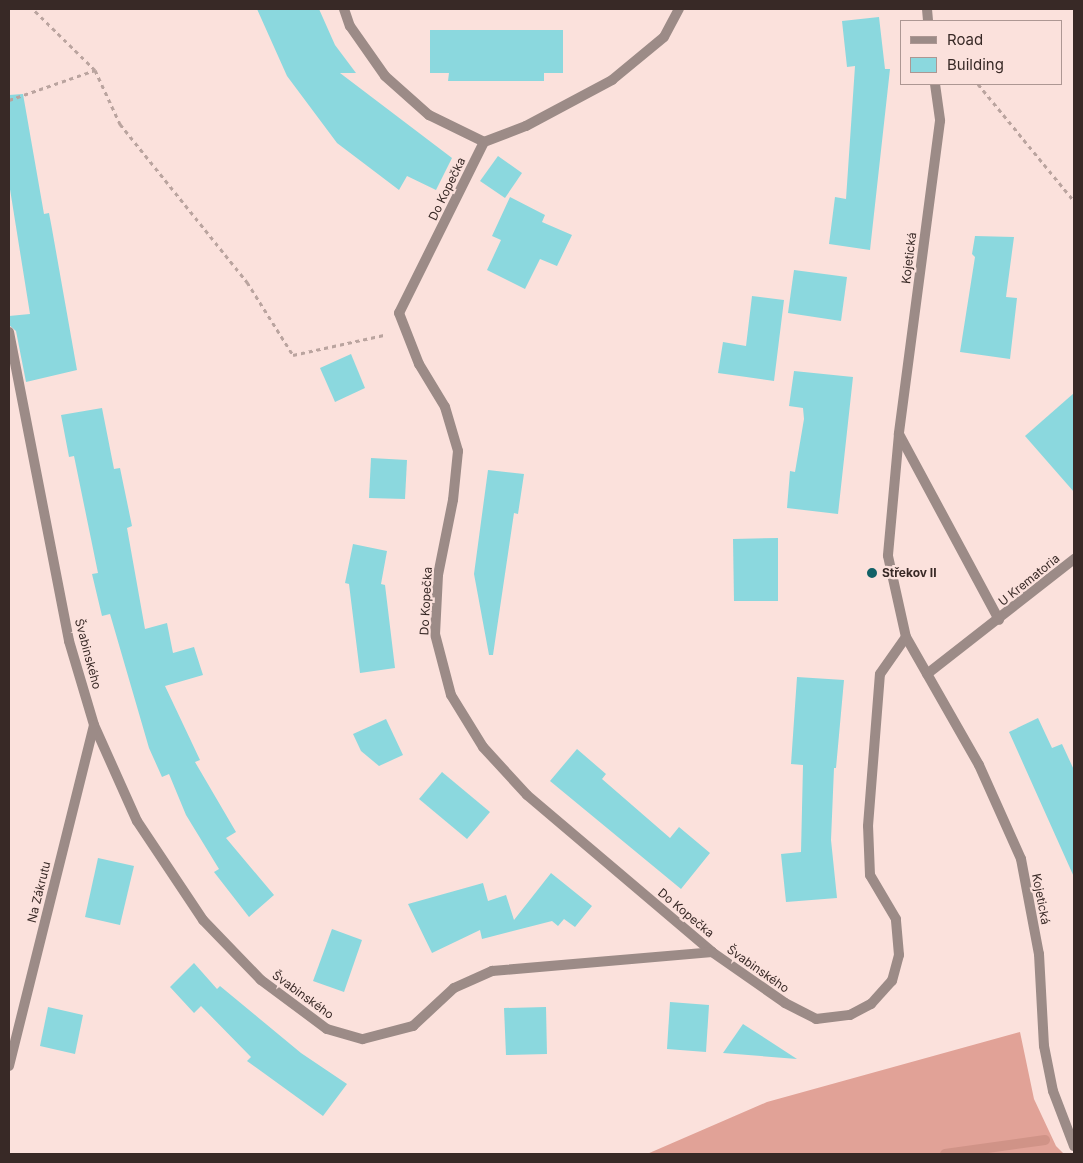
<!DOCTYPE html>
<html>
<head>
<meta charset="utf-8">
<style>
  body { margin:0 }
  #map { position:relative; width:1083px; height:1163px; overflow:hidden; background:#fbe1dc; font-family:Inter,sans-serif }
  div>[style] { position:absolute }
  .forest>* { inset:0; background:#e1a297 }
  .stream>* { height:10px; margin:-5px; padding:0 5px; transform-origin:5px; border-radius:5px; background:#d09387 }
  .building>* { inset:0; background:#8bd8de }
  .path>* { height:3px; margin-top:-1.5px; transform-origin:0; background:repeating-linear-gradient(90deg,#baa49f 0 4px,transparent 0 8px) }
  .service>* { height:10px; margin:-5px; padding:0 5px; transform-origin:5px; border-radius:5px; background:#9c8b87 }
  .minor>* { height:10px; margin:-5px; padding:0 5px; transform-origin:5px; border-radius:5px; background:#9c8b87 }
  .tertiary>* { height:10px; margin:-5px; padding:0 5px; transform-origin:5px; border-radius:5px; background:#9c8b87 }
  .dots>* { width:14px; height:14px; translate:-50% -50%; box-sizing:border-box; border:2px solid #fbe1dc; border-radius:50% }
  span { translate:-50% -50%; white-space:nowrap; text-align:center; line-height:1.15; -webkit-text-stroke:4.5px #fbe1dc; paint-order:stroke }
  .street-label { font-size:12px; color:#382926 }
  .poi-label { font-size:12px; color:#382926; font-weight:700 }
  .left { translate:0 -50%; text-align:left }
  .frame { position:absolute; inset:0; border:10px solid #382926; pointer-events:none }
  .legend { position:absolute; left:900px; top:20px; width:162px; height:65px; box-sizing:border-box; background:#fbe1dc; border:1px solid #ad9793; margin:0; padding:6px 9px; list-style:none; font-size:15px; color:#382926 }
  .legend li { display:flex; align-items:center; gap:10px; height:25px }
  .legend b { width:25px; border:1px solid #ad9793 }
</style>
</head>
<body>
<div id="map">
  <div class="forest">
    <div style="clip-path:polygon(1020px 1032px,1034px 1099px,1056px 1146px,1064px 1154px,647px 1154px,767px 1102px)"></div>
  </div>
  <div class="stream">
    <div style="left:945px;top:1154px;width:101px;rotate:-8deg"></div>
  </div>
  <div class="building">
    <div style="clip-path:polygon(257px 9px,319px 9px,335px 45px,356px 73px,340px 73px,452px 158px,436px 190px,407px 176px,399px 190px,337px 143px,287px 76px)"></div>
    <div style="clip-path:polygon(879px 17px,885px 69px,890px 69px,870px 250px,829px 244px,835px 197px,846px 199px,855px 66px,847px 67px,842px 21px)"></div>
    <div style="clip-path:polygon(430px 30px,563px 30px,563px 73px,544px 73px,544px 81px,448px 81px,449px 73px,430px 73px)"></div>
    <div style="clip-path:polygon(23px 94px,44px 214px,49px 213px,52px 229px,77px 370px,26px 382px,16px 331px,9px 325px,9px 316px,30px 314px,9px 183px,9px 95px)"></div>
    <div style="clip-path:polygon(498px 156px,522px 173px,505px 198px,480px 181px)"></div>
    <div style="clip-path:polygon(510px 197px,545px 215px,542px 222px,572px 235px,557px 266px,540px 259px,525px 289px,487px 270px,501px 240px,492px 236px)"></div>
    <div style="clip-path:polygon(975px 236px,1014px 237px,1006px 297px,1017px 298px,1010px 359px,960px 352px,975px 257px,972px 254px)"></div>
    <div style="clip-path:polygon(794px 270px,847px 277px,841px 321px,788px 313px)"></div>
    <div style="clip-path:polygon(752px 296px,784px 300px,774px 381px,718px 373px,723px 342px,746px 346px)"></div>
    <div style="clip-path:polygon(351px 354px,365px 388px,335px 402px,320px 368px)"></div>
    <div style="clip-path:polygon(794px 371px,853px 377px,838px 514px,787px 508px,790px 471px,795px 472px,804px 419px,803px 408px,789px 406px)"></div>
    <div style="clip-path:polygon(1074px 393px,1074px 492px,1025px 436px)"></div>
    <div style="clip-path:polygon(102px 408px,114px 469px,120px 468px,132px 526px,127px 528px,145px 629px,167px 623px,173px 653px,194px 647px,203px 675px,165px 686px,200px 760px,195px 762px,236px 832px,226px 838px,274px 895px,249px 917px,214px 872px,219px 869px,186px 815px,169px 774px,162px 777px,149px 748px,110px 614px,102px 616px,92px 574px,98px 573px,74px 456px,69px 457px,61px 415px)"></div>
    <div style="clip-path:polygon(371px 458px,407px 460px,405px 499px,369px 498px)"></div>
    <div style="clip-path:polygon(488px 470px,524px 474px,518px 514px,514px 513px,493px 655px,489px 655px,474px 574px)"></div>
    <div style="clip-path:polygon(778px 538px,778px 601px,734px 601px,733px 539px)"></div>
    <div style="clip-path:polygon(353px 544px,387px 551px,381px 584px,385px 585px,395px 668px,360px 673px,349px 584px,345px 583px)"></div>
    <div style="clip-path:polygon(797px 677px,844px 680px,836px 768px,834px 768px,831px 840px,837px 898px,786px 902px,781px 854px,801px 852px,803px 765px,791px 764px)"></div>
    <div style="clip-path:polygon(1038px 718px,1052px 748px,1062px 744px,1074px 770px,1074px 877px,1009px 732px)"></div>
    <div style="clip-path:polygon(386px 719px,403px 755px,379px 766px,361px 751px,353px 734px)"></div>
    <div style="clip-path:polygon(577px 749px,606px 774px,602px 779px,670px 838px,679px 827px,710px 853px,681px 889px,550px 781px)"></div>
    <div style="clip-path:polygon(442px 772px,490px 812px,467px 839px,419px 799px)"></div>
    <div style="clip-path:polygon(98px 858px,134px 866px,120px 925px,85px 917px)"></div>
    <div style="clip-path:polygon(551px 873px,592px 906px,575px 927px,564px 919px,558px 926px,552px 921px,482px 939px,480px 930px,432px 953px,408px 904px,483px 883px,488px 901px,506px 895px,514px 920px)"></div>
    <div style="clip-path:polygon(332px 929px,362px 940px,344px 992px,313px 981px)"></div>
    <div style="clip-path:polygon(194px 963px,217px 989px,220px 986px,301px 1053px,347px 1084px,323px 1116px,247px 1061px,251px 1057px,201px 1006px,194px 1013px,170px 987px)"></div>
    <div style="clip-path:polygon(670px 1002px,709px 1005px,706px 1052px,667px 1049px)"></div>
    <div style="clip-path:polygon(48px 1007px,83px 1015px,75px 1054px,40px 1046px)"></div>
    <div style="clip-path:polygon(546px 1007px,547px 1054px,506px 1055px,504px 1008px)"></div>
    <div style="clip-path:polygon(743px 1024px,797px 1059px,723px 1053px)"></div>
  </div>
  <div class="path">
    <div style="left:95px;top:70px;width:60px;rotate:65.2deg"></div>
    <div style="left:120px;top:124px;width:203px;rotate:51.2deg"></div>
    <div style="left:247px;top:282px;width:86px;rotate:57.8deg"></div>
    <div style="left:293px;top:355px;width:93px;rotate:-12.4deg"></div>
    <div style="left:978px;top:84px;width:151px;rotate:50.6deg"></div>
    <div style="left:9px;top:100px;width:91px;rotate:-19.2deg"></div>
    <div style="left:95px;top:70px;width:87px;rotate:-135.5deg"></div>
  </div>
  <div class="service">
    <div style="left:899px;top:434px;width:211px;rotate:61.7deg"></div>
  </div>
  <div class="minor">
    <div style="left:344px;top:9px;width:18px;rotate:71deg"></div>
    <div style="left:350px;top:26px;width:61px;rotate:55deg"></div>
    <div style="left:385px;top:76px;width:59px;rotate:41.6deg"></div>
    <div style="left:429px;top:115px;width:61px;rotate:26.1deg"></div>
    <div style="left:484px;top:142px;width:191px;rotate:116.4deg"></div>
    <div style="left:399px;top:313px;width:55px;rotate:68.6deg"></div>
    <div style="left:419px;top:364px;width:50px;rotate:58.8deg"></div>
    <div style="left:445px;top:407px;width:46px;rotate:73.5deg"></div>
    <div style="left:458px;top:451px;width:49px;rotate:95.8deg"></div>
    <div style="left:453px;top:500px;width:76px;rotate:101.3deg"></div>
    <div style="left:438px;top:575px;width:59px;rotate:92.9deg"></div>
    <div style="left:435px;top:634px;width:63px;rotate:75.3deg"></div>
    <div style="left:451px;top:695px;width:61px;rotate:58.4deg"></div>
    <div style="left:483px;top:747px;width:65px;rotate:47.5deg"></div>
    <div style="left:527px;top:795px;width:243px;rotate:40.3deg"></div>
    <div style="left:712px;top:952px;width:89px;rotate:34.9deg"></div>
    <div style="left:785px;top:1003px;width:35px;rotate:27deg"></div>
    <div style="left:816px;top:1019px;width:34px;rotate:-7deg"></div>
    <div style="left:850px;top:1015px;width:24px;rotate:-28deg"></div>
    <div style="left:871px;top:1004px;width:31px;rotate:-48deg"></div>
    <div style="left:892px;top:981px;width:27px;rotate:-75deg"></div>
    <div style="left:899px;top:955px;width:36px;rotate:-95deg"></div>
    <div style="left:896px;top:919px;width:51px;rotate:-120.6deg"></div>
    <div style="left:870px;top:875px;width:49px;rotate:-92.3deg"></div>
    <div style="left:868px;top:826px;width:152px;rotate:-85.5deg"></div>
    <div style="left:880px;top:674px;width:45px;rotate:-54.9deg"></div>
    <div style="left:484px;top:142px;width:45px;rotate:-20.9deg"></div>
    <div style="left:526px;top:126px;width:98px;rotate:-28.1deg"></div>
    <div style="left:612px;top:80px;width:67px;rotate:-39.6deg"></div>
    <div style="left:664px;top:37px;width:32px;rotate:-62deg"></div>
    <div style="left:9px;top:332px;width:315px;rotate:79deg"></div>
    <div style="left:69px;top:641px;width:88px;rotate:73.4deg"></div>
    <div style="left:94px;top:725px;width:105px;rotate:65.9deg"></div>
    <div style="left:137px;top:821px;width:119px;rotate:56.3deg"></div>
    <div style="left:203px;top:920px;width:83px;rotate:46deg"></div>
    <div style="left:261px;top:980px;width:82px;rotate:36.6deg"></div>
    <div style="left:327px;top:1029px;width:37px;rotate:16deg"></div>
    <div style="left:363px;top:1039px;width:52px;rotate:-14.6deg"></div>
    <div style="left:413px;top:1026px;width:56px;rotate:-42.8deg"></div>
    <div style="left:454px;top:988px;width:42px;rotate:-24.1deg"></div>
    <div style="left:492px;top:971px;width:221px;rotate:-4.9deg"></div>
    <div style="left:9px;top:1066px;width:351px;rotate:-76deg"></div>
  </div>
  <div class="tertiary">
    <div style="left:927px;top:9px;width:12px;rotate:85deg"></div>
    <div style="left:935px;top:84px;width:37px;rotate:82deg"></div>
    <div style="left:940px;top:121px;width:316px;rotate:97.5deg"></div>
    <div style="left:899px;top:434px;width:122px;rotate:95.2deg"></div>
    <div style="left:888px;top:556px;width:83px;rotate:77.5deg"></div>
    <div style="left:906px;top:637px;width:147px;rotate:60.3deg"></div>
    <div style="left:979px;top:765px;width:103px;rotate:65.9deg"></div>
    <div style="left:1021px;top:859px;width:97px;rotate:79.3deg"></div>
    <div style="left:1039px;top:954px;width:92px;rotate:86.9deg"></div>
    <div style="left:1044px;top:1046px;width:46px;rotate:78.7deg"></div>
    <div style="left:1053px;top:1091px;width:59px;rotate:69.1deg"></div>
    <div style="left:927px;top:674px;width:187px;rotate:-38deg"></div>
  </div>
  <div class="dots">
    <div style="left:872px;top:573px;background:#116167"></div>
  </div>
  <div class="street-label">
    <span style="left:447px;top:189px;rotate:-64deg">Do Kopečka</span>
    <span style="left:909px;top:258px;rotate:-83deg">Kojetická</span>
    <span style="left:1029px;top:580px;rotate:-39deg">U Krematoria</span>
    <span style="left:426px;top:601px;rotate:-87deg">Do Kopečka</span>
    <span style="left:88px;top:654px;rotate:75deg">Švabinského</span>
    <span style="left:39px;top:892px;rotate:-76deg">Na Zákrutu</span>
    <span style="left:1041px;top:899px;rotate:79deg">Kojetická</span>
    <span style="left:686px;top:913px;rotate:40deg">Do Kopečka</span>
    <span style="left:758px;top:969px;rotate:35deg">Švabinského</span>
    <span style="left:303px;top:995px;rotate:36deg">Švabinského</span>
  </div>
  <div class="poi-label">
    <span class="left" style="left:882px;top:573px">Střekov II</span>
  </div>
  <div class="frame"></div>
  <ul class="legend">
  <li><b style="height:6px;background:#9c8b87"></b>Road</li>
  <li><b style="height:14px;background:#8bd8de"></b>Building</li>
  </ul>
</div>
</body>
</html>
